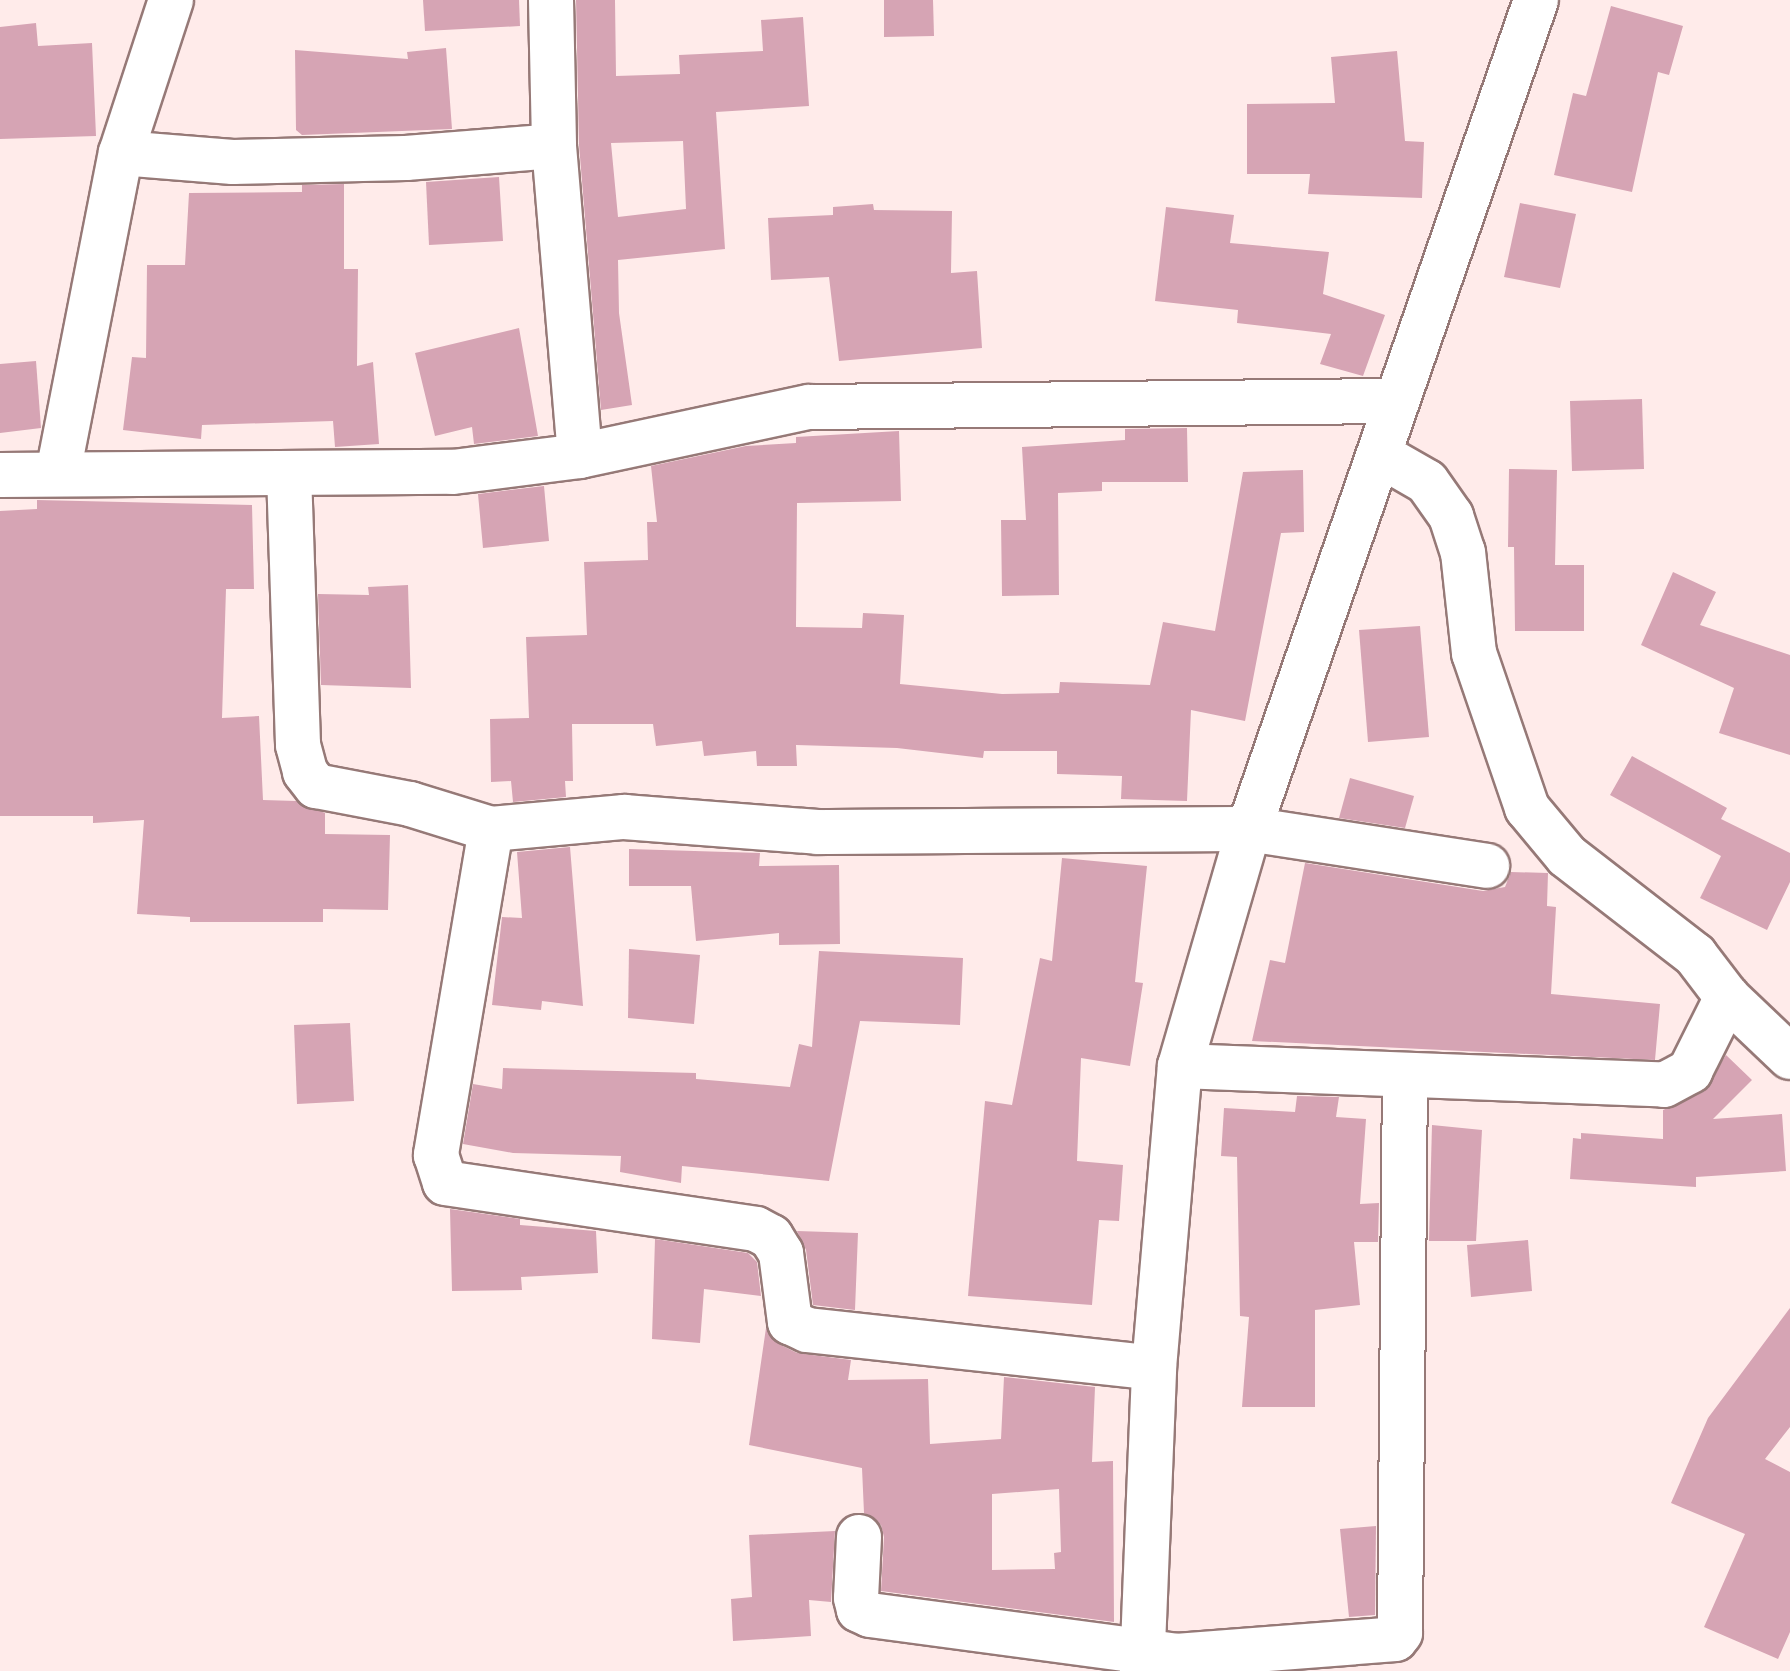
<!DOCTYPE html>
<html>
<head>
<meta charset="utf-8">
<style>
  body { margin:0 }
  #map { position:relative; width:1790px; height:1671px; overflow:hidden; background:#ffebea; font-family:Helvetica,sans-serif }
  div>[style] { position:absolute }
  .building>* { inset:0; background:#d6a4b4 }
  .roads { filter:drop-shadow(2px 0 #967977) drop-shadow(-2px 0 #967977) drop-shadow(0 2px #967977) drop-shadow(0 -2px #967977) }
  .street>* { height:44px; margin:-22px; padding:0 22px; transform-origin:22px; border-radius:22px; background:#fff }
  span { translate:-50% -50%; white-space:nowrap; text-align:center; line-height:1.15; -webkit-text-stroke:6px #ffebea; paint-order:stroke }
</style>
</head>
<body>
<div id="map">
  <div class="building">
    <div style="clip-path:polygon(423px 0,519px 0,520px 26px,425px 31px)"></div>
    <div style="clip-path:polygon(evenodd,576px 0,615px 0,616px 76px,680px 74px,679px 55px,763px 51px,761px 20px,803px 17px,809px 106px,716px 112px,725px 249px,618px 260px,619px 313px,632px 405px,601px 410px,579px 145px,576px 0,683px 141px,686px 209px,618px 217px,611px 143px,683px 141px)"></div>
    <div style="clip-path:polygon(884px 0,933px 0,934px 36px,884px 37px)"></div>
    <div style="clip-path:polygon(1611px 6px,1683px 26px,1669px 75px,1658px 72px,1632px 192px,1554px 175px,1573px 93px,1586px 96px)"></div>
    <div style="clip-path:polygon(36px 23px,38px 46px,92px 43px,96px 136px,0 139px,0 27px)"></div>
    <div style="clip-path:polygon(446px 48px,452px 129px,302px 135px,296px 130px,295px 50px,408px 59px,407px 52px)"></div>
    <div style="clip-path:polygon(1397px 51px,1405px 141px,1424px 142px,1422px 198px,1308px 194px,1310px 174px,1247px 174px,1247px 104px,1335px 103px,1331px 57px)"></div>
    <div style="clip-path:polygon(499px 177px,503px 241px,429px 245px,426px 182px)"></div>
    <div style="clip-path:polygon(344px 184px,344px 269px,358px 269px,357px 366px,373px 362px,379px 444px,335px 447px,333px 421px,202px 425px,201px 439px,123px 430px,132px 357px,146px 358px,147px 265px,185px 265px,189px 193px,302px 192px,302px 185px)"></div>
    <div style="clip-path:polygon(1520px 203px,1576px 214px,1560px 288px,1504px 277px)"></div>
    <div style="clip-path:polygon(873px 204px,874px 210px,952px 211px,951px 273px,977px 271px,982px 348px,839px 361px,829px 277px,771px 280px,768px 218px,833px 215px,833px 207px)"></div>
    <div style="clip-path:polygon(1166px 207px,1234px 215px,1230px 243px,1329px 252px,1323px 294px,1385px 315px,1363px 376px,1320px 364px,1331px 334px,1237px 323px,1238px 310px,1155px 301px)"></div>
    <div style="clip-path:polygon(519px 328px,538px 436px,474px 444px,472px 427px,435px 436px,415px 353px)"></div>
    <div style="clip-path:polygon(36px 361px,41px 428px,0 433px,0 364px)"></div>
    <div style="clip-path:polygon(1642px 399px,1644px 469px,1572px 471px,1570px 401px)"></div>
    <div style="clip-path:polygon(1187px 428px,1188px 482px,1102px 482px,1102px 491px,1058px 493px,1059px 595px,1002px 596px,1001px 520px,1026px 520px,1022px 447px,1125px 440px,1125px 429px)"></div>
    <div style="clip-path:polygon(899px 431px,901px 501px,797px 503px,796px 627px,862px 628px,863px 613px,904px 615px,900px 684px,1002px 694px,1059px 693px,1060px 682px,1150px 685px,1163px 622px,1215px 631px,1243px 472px,1303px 470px,1304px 532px,1281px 533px,1245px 721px,1191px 710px,1187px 801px,1121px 799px,1122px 776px,1057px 774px,1057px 751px,984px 751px,983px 758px,897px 748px,796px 745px,797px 766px,757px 766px,756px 751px,704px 756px,702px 741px,656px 746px,653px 724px,572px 724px,573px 781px,565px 781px,566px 797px,513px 802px,511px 781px,491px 782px,490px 719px,529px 718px,526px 637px,587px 635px,584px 562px,648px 560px,647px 522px,657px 522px,651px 466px,746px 446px,796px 443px,796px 437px)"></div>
    <div style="clip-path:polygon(1509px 469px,1557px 470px,1555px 565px,1584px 565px,1584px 631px,1515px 631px,1514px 547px,1508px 547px)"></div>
    <div style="clip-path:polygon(544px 486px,549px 541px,483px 548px,478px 494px)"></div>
    <div style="clip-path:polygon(37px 500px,252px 505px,254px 589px,226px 589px,222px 718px,259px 716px,263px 800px,296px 801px,325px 813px,325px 834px,390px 835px,388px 910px,323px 909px,323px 922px,190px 922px,190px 917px,137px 914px,144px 820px,93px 823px,93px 816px,0 816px,0 511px,37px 509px)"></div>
    <div style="clip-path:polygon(1673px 572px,1716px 592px,1700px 625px,1790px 655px,1790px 755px,1719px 733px,1734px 688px,1641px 645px)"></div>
    <div style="clip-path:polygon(408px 585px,411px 688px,321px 685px,318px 594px,369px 595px,368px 587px)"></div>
    <div style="clip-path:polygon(1420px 626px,1429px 737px,1368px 742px,1359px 630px)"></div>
    <div style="clip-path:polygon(1632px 756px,1727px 808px,1721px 819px,1790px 853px,1790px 882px,1767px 930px,1700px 898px,1721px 856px,1610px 795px)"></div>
    <div style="clip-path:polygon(1350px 778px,1414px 796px,1405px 828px,1339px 818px)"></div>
    <div style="clip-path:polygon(570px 847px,583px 1006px,542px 1001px,541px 1010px,492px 1005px,502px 917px,522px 918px,517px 852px)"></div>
    <div style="clip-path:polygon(629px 849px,760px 853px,759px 866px,839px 865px,840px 944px,779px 945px,779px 933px,696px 941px,691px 886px,629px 886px)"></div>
    <div style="clip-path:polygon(1062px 858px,1147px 866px,1135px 982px,1143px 983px,1130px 1066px,1081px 1058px,1077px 1161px,1123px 1165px,1119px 1221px,1099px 1220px,1092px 1305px,968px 1296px,985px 1101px,1012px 1105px,1040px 958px,1052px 961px)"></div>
    <div style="clip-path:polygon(1305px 863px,1483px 891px,1505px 887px,1511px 872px,1548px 873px,1547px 906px,1556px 907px,1551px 994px,1660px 1004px,1655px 1060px,1252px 1041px,1270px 960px,1285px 963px)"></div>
    <div style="clip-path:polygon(629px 949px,700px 955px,694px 1024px,628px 1018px)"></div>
    <div style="clip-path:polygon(819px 951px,963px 958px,960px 1025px,860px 1021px,829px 1181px,682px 1166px,681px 1183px,620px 1172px,621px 1156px,513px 1153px,463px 1144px,473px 1084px,502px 1089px,503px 1068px,696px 1073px,696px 1079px,790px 1087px,799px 1044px,812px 1047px)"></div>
    <div style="clip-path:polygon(350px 1023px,354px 1101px,297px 1104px,294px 1025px)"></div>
    <div style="clip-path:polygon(1726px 1055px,1752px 1080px,1713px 1119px,1782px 1114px,1786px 1171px,1696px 1177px,1696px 1187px,1570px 1179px,1573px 1138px,1581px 1139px,1581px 1133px,1663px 1139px,1663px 1110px,1703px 1092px)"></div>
    <div style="clip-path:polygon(1297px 1096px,1339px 1097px,1336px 1117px,1366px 1119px,1360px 1204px,1379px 1203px,1378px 1242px,1354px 1242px,1360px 1305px,1315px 1310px,1315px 1407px,1242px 1407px,1249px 1317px,1240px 1316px,1237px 1157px,1221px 1156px,1224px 1108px,1295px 1112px)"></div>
    <div style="clip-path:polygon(1432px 1125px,1482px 1130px,1476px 1241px,1429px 1241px)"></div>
    <div style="clip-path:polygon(450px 1209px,520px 1219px,520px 1225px,596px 1231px,598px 1273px,521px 1277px,522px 1290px,452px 1291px)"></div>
    <div style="clip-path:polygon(797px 1231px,858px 1233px,855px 1310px,813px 1305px,806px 1250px)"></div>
    <div style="clip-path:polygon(655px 1239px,748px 1253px,757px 1262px,761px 1296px,704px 1289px,700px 1343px,652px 1339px)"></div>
    <div style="clip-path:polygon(1528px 1240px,1532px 1291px,1471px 1297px,1467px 1245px)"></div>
    <div style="clip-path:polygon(1790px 1308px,1790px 1427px,1765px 1459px,1790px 1472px,1790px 1632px,1778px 1659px,1704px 1627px,1745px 1534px,1671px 1503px,1708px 1418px)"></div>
    <div style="clip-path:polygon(evenodd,766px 1328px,779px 1344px,797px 1353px,851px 1360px,848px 1380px,928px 1379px,930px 1444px,1001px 1439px,1004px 1377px,1095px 1387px,1092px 1462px,1113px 1461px,1114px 1622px,881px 1591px,884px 1537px,881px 1525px,864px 1513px,862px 1468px,749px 1445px,766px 1328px,1059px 1489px,1061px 1552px,1054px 1553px,1055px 1569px,992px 1570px,992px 1494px,1059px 1489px)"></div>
    <div style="clip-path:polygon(1376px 1526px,1375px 1615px,1349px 1617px,1340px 1529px)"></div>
    <div style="clip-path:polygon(835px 1531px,831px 1602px,809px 1600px,811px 1636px,733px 1641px,731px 1599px,752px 1597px,749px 1535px)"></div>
  </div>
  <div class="roads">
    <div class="street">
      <div style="left:551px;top:0;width:146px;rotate:88.8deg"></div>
      <div style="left:554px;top:146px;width:311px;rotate:85.2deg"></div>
      <div style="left:121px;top:153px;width:112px;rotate:4.6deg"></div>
      <div style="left:233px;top:162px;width:173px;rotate:-1.3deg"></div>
      <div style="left:406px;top:158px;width:148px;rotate:-4.6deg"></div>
      <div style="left:1380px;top:455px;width:54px;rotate:29.9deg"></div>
      <div style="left:1427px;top:482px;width:42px;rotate:54.8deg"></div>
      <div style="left:1451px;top:516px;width:38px;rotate:72deg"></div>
      <div style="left:1463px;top:552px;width:102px;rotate:83.8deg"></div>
      <div style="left:1474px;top:653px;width:164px;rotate:71.1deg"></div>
      <div style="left:1527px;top:808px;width:62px;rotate:50.2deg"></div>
      <div style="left:1567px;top:856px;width:162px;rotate:37.7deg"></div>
      <div style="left:1695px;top:955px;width:53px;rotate:52.7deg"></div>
      <div style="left:1727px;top:997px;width:87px;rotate:43.6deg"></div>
      <div style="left:58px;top:473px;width:326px;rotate:-78.9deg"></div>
      <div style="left:121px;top:153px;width:161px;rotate:-71.9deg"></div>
      <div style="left:289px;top:473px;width:272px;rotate:88.1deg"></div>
      <div style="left:298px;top:745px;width:28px;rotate:75deg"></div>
      <div style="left:305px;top:772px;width:18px;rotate:52deg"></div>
      <div style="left:316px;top:786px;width:96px;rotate:10.8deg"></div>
      <div style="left:410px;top:804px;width:85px;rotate:17.2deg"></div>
      <div style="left:491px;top:829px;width:134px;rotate:-5.2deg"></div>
      <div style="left:624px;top:817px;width:194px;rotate:4.4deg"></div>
      <div style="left:817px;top:832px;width:432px;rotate:-0.4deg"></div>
      <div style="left:1249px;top:829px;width:241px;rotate:8.8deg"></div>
      <div style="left:0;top:475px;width:453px;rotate:-0.4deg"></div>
      <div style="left:453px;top:472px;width:128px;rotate:-7.2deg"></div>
      <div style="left:580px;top:456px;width:234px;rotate:-12.1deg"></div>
      <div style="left:809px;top:407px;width:586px;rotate:-0.59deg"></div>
      <div style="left:491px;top:829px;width:331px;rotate:99.6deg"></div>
      <div style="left:436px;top:1155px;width:29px;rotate:72deg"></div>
      <div style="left:445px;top:1183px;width:314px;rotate:8.4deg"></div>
      <div style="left:756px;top:1229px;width:17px;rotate:28deg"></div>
      <div style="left:771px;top:1237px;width:19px;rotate:58deg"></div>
      <div style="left:781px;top:1253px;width:70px;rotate:82.6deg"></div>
      <div style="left:790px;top:1322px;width:19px;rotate:25deg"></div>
      <div style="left:807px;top:1330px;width:349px;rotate:6.2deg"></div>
      <div style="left:1180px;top:1066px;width:484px;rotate:2.2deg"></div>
      <div style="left:1664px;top:1085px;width:30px;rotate:-28deg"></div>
      <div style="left:1690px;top:1071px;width:83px;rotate:-63.4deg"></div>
      <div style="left:859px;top:1537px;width:61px;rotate:92.8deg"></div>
      <div style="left:856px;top:1598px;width:12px;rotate:76deg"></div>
      <div style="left:859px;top:1610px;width:12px;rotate:24deg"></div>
      <div style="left:870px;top:1615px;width:309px;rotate:7.6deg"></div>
      <div style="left:1176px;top:1656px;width:220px;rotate:-4.4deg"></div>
      <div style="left:1395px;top:1639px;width:8px;rotate:-50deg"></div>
      <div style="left:1400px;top:1633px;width:558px;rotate:-89.49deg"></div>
      <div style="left:1142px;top:1671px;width:303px;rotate:-87.7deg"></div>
      <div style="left:1154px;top:1368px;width:303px;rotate:-85.1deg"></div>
      <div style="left:1180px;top:1066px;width:247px;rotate:-73.8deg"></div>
      <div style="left:1249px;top:829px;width:877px;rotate:-70.9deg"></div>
    </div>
  </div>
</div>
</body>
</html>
